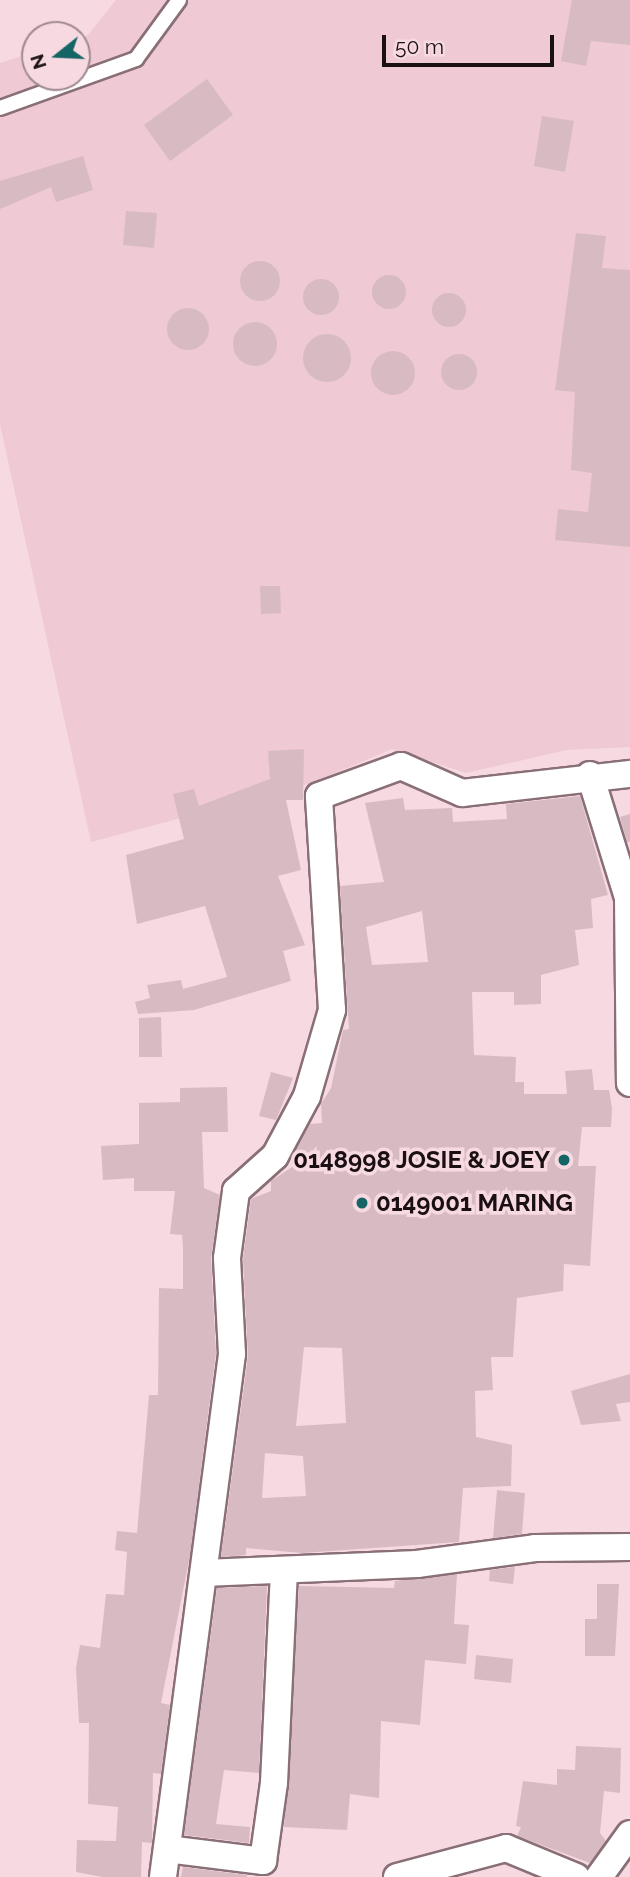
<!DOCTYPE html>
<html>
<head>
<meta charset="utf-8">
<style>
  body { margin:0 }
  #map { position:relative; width:630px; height:1877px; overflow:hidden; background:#f7d9e1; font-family:Raleway,sans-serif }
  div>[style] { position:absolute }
  .built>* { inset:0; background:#efc9d3 }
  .building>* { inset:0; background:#d8bbc2 }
  .round { border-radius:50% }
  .roads { filter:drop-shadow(2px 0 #896f76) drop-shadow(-2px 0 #896f76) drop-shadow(0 2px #896f76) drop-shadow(0 -2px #896f76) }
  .service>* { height:14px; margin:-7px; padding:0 7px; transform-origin:7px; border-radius:7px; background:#fff }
  .minor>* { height:26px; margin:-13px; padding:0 13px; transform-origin:13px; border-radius:13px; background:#fff }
  .dots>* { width:19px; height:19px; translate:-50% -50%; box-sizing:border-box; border:4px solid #f7d9e1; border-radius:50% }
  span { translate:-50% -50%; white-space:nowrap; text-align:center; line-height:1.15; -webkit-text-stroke:7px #f7d9e1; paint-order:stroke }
  .poi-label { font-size:24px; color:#1a1013; font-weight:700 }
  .right { translate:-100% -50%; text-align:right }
  .left { translate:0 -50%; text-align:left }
  .north { position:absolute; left:21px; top:21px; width:70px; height:70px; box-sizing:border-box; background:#f7d9e1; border:2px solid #9f898f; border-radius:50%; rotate:252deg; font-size:19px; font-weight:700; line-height:28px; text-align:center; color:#1a1013 }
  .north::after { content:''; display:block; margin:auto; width:24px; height:32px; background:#166566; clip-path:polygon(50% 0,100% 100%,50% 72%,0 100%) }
  .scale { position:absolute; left:382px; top:35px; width:172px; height:32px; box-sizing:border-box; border:4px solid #1a1013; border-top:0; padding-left:9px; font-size:21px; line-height:24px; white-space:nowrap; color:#1a1013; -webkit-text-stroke:5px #f7d9e1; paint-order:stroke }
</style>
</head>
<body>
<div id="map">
  <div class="built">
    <div style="clip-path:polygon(116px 0,630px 0,630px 747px,567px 750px,466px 773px,392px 749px,312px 783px,91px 842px,0 424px,0 63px,35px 52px,35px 77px,77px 77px,77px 38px,88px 35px)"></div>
  </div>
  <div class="building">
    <div style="clip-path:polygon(572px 0,630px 0,630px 45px,591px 41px,586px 66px,561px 61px)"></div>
    <div style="clip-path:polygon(207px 79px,233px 115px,170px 161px,144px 125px)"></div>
    <div style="clip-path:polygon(542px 116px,574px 121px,565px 172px,534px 166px)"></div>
    <div style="clip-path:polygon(83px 156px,93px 190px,56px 202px,51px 187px,0 209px,0 181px)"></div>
    <div style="clip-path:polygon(126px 211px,157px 213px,154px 248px,123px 245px)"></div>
    <div style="clip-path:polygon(576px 233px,606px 236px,602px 268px,630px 270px,630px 547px,555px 540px,558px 509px,588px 512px,592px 473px,571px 470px,575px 392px,555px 390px)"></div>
    <div class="round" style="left:240px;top:261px;width:40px;height:40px"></div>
    <div class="round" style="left:372px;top:275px;width:34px;height:34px"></div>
    <div class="round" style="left:303px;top:279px;width:36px;height:36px"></div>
    <div class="round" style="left:432px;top:293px;width:34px;height:34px"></div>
    <div class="round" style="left:167px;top:308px;width:42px;height:42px"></div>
    <div class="round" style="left:233px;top:322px;width:44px;height:44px"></div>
    <div class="round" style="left:303px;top:334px;width:48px;height:48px"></div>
    <div class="round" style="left:371px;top:351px;width:44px;height:44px"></div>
    <div class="round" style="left:441px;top:354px;width:36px;height:36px"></div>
    <div style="clip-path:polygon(260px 586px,280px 586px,281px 613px,261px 614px)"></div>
    <div style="clip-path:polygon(304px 749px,303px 800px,286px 800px,301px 870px,278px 876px,305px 945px,283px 951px,291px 981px,194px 1010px,138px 1014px,135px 1002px,150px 998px,147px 985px,181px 980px,183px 989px,227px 977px,205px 906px,137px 924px,126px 855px,184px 839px,173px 794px,194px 789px,199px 806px,270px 779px,268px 751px)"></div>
    <div style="clip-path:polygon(evenodd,580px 796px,608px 895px,591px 899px,593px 928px,575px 930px,579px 965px,541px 975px,541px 1004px,514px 1005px,514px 992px,472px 992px,474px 1055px,516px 1057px,515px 1082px,524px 1082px,524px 1094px,567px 1094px,565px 1071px,592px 1069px,594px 1090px,609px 1090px,612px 1108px,611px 1127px,582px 1127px,578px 1166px,596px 1166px,590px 1266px,564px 1264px,563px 1291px,517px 1298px,513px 1357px,491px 1357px,493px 1390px,475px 1391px,476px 1437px,512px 1445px,511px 1486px,463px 1488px,459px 1542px,302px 1553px,246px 1548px,246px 1555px,221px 1557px,248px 1356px,243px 1259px,251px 1199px,271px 1191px,271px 1181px,298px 1163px,296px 1150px,310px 1124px,322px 1123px,321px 1104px,331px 1088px,343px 1030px,349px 1029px,340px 886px,384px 882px,365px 803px,403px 798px,405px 810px,452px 808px,453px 822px,507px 819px,506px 804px,580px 796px,422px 911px,428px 962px,372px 965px,366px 927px,422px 911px,580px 796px,304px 1347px,342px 1348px,346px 1423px,296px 1426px,304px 1347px,580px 796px,265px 1453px,303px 1456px,306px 1496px,262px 1498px,265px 1453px)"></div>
    <div style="clip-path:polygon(630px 814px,630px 842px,627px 842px,620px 817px)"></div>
    <div style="clip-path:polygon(161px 1017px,162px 1057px,139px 1057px,139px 1018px)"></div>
    <div style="clip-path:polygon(271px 1072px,293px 1078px,276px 1120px,259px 1116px)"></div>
    <div style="clip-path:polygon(227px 1087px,228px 1132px,202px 1132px,204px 1188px,220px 1195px,211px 1259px,216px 1353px,190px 1555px,161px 1703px,170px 1705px,161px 1774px,153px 1773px,152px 1843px,142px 1842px,141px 1877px,102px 1877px,76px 1872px,77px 1840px,116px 1841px,118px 1807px,88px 1804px,89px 1723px,79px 1723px,76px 1668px,80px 1645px,100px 1648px,106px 1594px,124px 1595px,127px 1552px,115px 1550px,117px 1531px,137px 1533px,149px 1395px,158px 1395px,159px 1288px,183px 1289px,183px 1247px,182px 1235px,170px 1234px,175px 1191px,134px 1191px,134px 1178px,103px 1180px,101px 1146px,139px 1144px,139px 1103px,180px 1102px,180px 1088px)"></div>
    <div style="clip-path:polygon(630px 1374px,630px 1402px,616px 1404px,621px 1421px,581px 1425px,571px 1391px)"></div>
    <div style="clip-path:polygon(497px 1490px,525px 1493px,522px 1534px,493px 1538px)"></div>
    <div style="clip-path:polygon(515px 1567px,513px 1584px,489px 1581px,490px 1570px)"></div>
    <div style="clip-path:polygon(457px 1574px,454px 1624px,469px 1625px,466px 1664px,425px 1660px,420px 1725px,381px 1721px,379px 1798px,350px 1794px,347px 1830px,284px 1827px,299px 1586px,394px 1588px,395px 1581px)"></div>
    <div style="clip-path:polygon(597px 1584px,619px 1584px,615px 1656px,585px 1656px,585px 1619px,597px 1619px)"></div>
    <div style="clip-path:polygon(267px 1586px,259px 1773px,224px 1770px,216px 1824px,250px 1827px,249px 1843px,184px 1835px,217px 1588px)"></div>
    <div style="clip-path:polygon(476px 1655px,513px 1659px,511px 1683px,474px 1679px)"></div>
    <div style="clip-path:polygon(576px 1746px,621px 1748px,620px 1793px,604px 1791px,600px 1833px,606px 1841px,590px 1863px,517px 1836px,521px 1827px,516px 1826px,523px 1781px,557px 1785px,557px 1769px,575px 1770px)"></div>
    <div style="clip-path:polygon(183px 1867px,247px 1875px,247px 1877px,181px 1877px)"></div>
  </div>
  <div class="roads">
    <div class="service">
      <div style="left:0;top:108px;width:145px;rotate:-19.8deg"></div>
      <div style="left:136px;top:59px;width:73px;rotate:-53.9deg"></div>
    </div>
    <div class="minor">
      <div style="left:590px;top:775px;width:129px;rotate:72.8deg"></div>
      <div style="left:628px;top:898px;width:185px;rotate:89.4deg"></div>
      <div style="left:204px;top:1573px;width:213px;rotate:-2.4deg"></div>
      <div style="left:417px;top:1564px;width:119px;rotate:-7.7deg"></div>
      <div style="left:535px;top:1548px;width:95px;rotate:-0.6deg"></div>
      <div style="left:167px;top:1849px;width:97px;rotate:7.1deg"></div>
      <div style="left:263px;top:1861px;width:79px;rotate:-82deg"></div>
      <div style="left:274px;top:1783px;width:213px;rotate:-87.3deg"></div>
      <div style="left:163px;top:1877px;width:528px;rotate:-82.48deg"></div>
      <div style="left:232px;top:1354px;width:96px;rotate:-93deg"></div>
      <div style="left:227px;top:1258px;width:68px;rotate:-82.3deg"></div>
      <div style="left:236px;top:1191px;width:52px;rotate:-41.9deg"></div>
      <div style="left:275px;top:1156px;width:68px;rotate:-61.9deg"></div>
      <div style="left:307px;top:1096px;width:90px;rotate:-73.8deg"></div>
      <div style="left:332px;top:1010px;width:214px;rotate:-93.5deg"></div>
      <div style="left:319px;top:796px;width:87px;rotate:-20.1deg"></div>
      <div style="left:401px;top:766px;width:67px;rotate:23.9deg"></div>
      <div style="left:462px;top:793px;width:169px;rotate:-6.5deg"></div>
      <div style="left:397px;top:1877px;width:113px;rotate:-14.9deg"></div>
      <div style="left:506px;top:1848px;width:76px;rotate:22.5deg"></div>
      <div style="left:599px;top:1877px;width:53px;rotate:-54.2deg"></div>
    </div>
  </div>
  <div class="dots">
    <div style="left:564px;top:1160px;background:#166566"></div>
    <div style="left:362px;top:1203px;background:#166566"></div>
  </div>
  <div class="poi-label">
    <span class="right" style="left:550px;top:1160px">0148998 JOSIE &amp; JOEY</span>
    <span class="left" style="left:376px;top:1203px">0149001 MARING</span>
  </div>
  <div class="north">N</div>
  <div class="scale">50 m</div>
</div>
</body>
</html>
